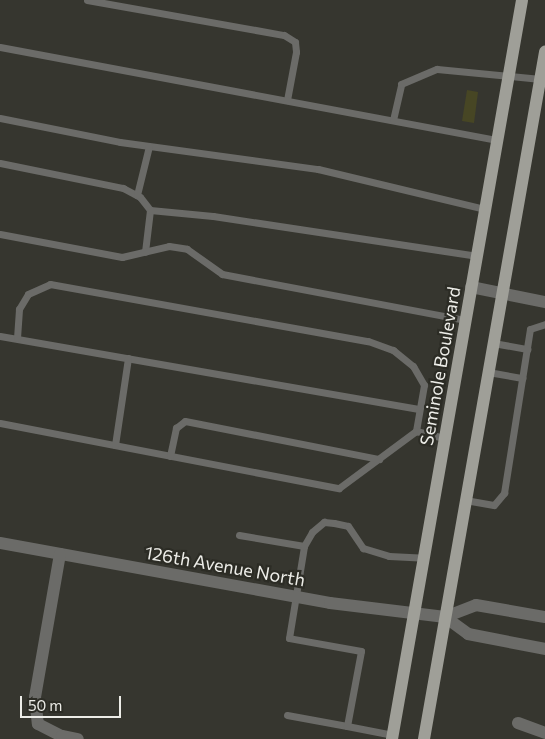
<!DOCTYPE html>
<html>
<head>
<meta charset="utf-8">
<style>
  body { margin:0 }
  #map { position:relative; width:545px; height:739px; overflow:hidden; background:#36362f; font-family:Commissioner,sans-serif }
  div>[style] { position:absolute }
  .green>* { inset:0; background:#474624 }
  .lane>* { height:7px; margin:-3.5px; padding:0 3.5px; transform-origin:3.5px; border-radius:3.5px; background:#6b6b68 }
  .street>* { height:12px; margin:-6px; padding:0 6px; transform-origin:6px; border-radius:6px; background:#6b6b68 }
  .primary>* { height:12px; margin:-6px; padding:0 6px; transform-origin:6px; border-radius:6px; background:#9f9f98 }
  span { translate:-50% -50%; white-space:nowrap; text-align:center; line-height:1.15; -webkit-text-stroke:4.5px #2c2c25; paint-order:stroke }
  .street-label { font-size:18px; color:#edede8 }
  .scale { position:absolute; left:20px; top:696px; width:101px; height:22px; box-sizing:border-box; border:2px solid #edede8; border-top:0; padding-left:6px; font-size:15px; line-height:18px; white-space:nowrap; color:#edede8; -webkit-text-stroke:4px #2c2c25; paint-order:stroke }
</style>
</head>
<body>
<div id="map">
  <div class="green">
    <div style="clip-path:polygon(467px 90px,478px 92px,474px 123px,462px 121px)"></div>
  </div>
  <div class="lane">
    <div style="left:87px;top:0;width:200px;rotate:10.1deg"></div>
    <div style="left:284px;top:35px;width:13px;rotate:32deg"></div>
    <div style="left:295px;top:42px;width:10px;rotate:84deg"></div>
    <div style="left:296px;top:52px;width:49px;rotate:100.6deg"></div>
    <div style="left:0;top:47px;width:506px;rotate:10.6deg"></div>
    <div style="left:0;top:118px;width:122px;rotate:11.3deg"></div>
    <div style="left:120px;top:142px;width:200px;rotate:7.8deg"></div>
    <div style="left:318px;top:169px;width:172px;rotate:13.5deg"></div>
    <div style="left:393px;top:120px;width:37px;rotate:-77deg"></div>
    <div style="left:401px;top:84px;width:39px;rotate:-23deg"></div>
    <div style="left:437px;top:69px;width:104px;rotate:5.5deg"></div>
    <div style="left:0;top:163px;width:126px;rotate:11.5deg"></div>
    <div style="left:123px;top:188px;width:19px;rotate:28deg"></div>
    <div style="left:140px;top:197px;width:16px;rotate:52deg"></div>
    <div style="left:150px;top:210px;width:42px;rotate:96.8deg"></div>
    <div style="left:137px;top:195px;width:50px;rotate:-76.2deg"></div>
    <div style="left:150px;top:210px;width:63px;rotate:5.4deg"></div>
    <div style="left:213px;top:216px;width:266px;rotate:8.6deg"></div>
    <div style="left:0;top:234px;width:124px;rotate:10.7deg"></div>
    <div style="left:122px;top:257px;width:48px;rotate:-13.2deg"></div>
    <div style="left:169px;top:246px;width:18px;rotate:9deg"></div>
    <div style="left:187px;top:249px;width:43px;rotate:35.5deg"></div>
    <div style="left:222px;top:274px;width:247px;rotate:10.7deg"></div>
    <div style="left:0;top:336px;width:425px;rotate:9.9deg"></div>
    <div style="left:17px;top:338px;width:29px;rotate:-86deg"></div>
    <div style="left:19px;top:309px;width:17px;rotate:-59deg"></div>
    <div style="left:28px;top:294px;width:24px;rotate:-24deg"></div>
    <div style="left:50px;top:284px;width:323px;rotate:10.2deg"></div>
    <div style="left:368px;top:341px;width:27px;rotate:20deg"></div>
    <div style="left:393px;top:350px;width:26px;rotate:39deg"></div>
    <div style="left:413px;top:366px;width:22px;rotate:60deg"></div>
    <div style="left:424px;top:385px;width:47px;rotate:99.9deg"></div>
    <div style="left:493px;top:343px;width:35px;rotate:10deg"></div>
    <div style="left:488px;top:372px;width:35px;rotate:10deg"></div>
    <div style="left:0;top:423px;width:345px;rotate:10.9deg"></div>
    <div style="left:339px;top:488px;width:96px;rotate:-36.5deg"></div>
    <div style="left:416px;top:431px;width:30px;rotate:14deg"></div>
    <div style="left:115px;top:445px;width:88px;rotate:-81.5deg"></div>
    <div style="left:170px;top:456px;width:29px;rotate:-78deg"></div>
    <div style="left:176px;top:428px;width:11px;rotate:-38deg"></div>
    <div style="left:185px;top:421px;width:198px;rotate:11.1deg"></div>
    <div style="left:465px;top:500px;width:29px;rotate:10deg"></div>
    <div style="left:494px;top:505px;width:16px;rotate:-50deg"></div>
    <div style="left:504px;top:493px;width:166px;rotate:-81deg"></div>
    <div style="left:530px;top:329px;width:16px;rotate:-18deg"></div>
    <div style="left:239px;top:535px;width:66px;rotate:9.6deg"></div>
    <div style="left:287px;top:715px;width:61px;rotate:10.4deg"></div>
    <div style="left:393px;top:735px;width:47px;rotate:-168.9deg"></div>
    <div style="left:347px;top:726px;width:76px;rotate:-79.4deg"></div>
    <div style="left:361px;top:651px;width:73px;rotate:-169.8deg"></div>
    <div style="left:289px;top:638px;width:93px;rotate:-80.7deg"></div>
    <div style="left:304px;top:546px;width:16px;rotate:-60deg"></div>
    <div style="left:312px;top:532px;width:16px;rotate:-40deg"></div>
    <div style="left:324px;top:522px;width:10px;rotate:6deg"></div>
    <div style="left:334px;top:523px;width:14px;rotate:12deg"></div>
    <div style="left:348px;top:526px;width:27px;rotate:56deg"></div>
    <div style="left:363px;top:548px;width:27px;rotate:17deg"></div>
    <div style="left:389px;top:556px;width:35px;rotate:3deg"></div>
  </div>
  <div class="street">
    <div style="left:471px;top:287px;width:76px;rotate:11.5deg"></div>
    <div style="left:0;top:543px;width:335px;rotate:10.3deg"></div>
    <div style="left:330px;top:603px;width:116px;rotate:6.9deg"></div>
    <div style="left:445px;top:617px;width:29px;rotate:36deg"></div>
    <div style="left:468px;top:634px;width:78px;rotate:11deg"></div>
    <div style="left:60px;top:554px;width:145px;rotate:99.9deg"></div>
    <div style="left:35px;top:697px;width:27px;rotate:84deg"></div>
    <div style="left:38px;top:724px;width:27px;rotate:27deg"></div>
    <div style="left:62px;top:736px;width:16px;rotate:11deg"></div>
    <div style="left:445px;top:617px;width:33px;rotate:-21deg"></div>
    <div style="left:476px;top:605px;width:70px;rotate:9.9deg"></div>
    <div style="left:518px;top:723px;width:29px;rotate:20deg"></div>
  </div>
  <div class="primary">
    <div style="left:392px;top:739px;width:750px;rotate:-80.02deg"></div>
    <div style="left:424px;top:739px;width:698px;rotate:-80.01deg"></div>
  </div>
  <div class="street-label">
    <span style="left:440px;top:366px;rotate:-80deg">Seminole Boulevard</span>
    <span style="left:225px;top:566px;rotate:10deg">126th Avenue North</span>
  </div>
  <div class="scale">50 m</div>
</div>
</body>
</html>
